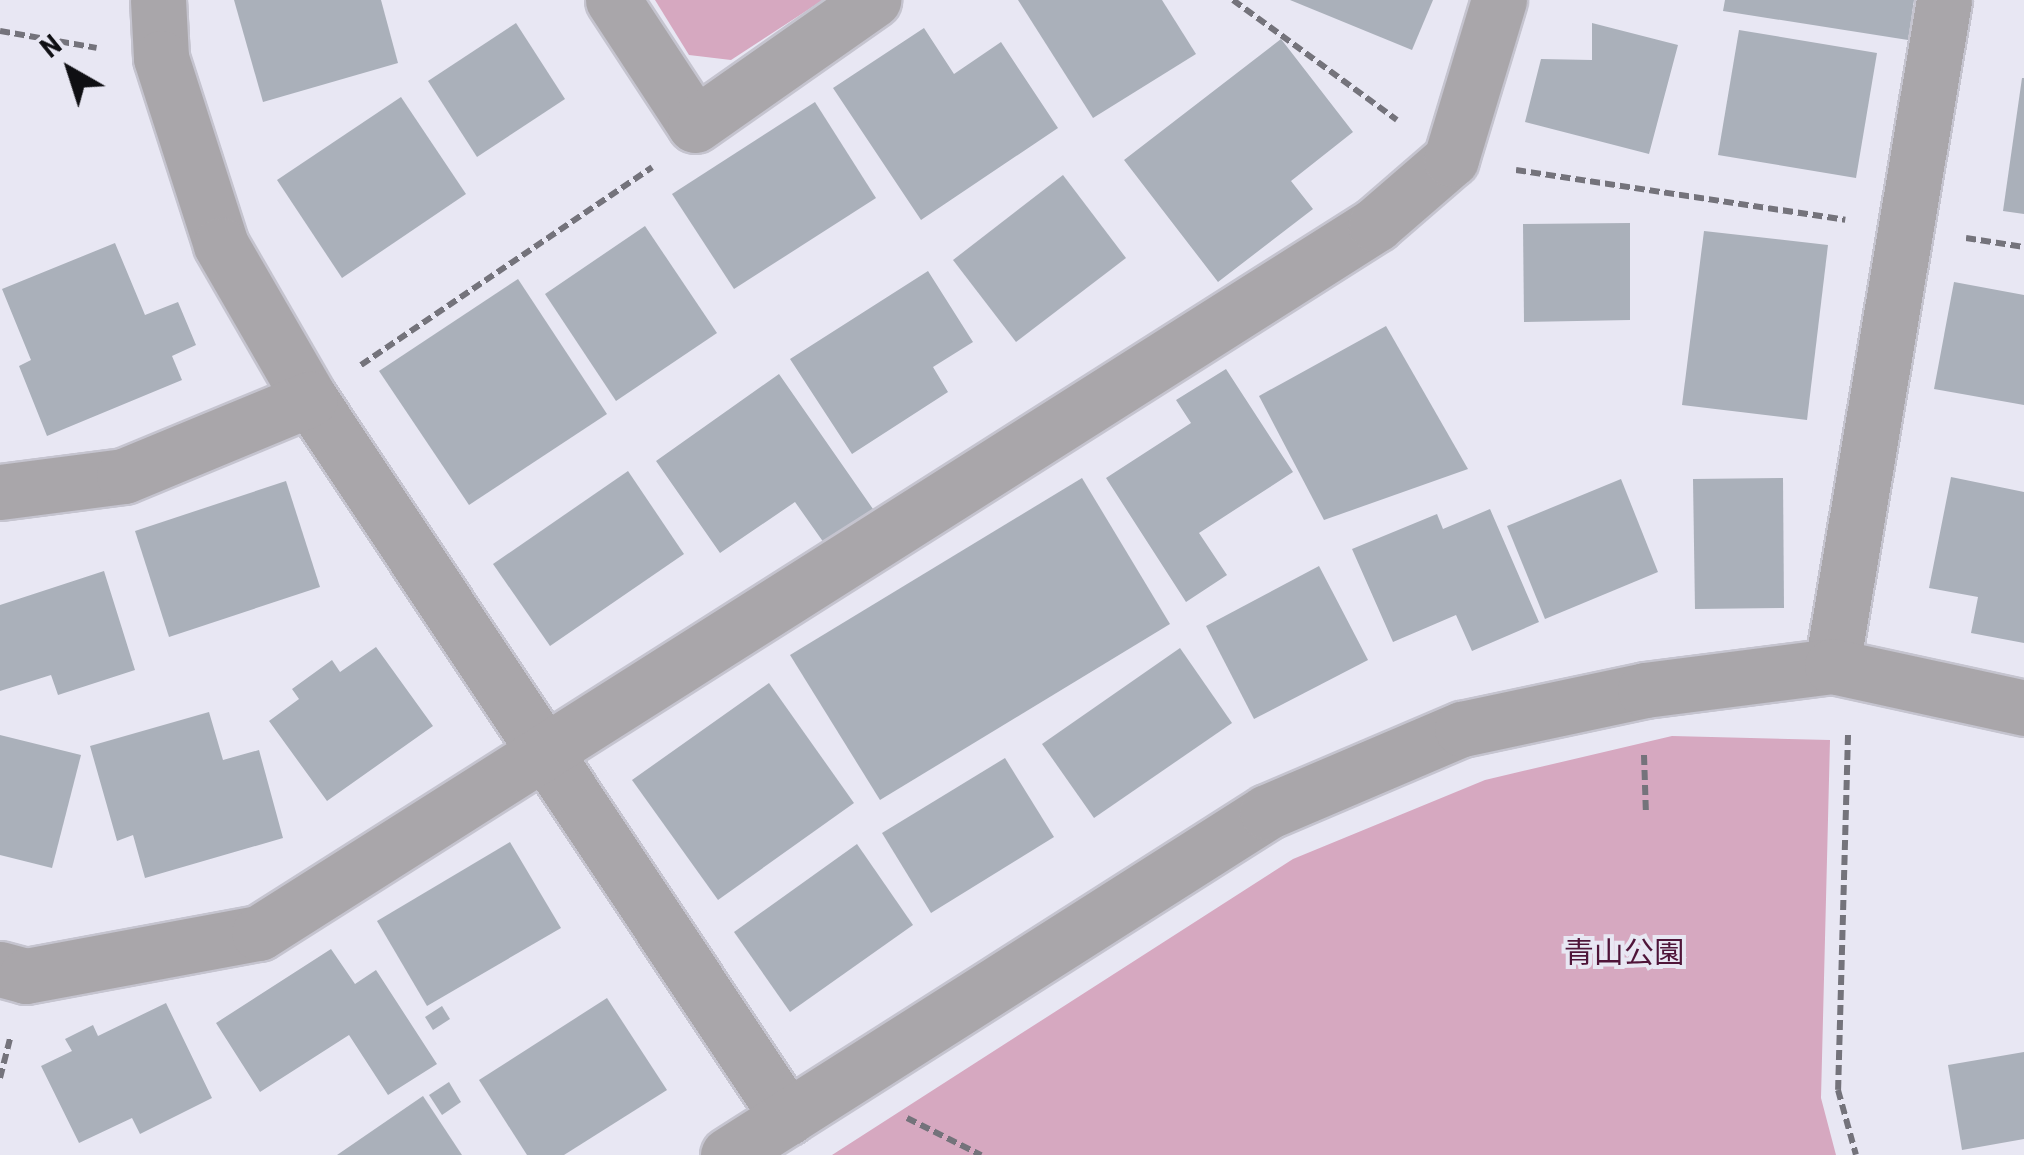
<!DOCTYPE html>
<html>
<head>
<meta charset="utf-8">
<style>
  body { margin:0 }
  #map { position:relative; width:2024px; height:1155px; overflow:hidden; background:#e8e7f3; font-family:"Roboto Condensed","Noto Sans JP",sans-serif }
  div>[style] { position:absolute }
  .green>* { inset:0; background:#d6a8c0 }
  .building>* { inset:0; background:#aab0ba }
  .path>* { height:6px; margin-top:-3px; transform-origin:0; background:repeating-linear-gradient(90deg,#74737b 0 10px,transparent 0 15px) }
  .roads { filter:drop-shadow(2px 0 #c5c4cf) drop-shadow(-2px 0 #c5c4cf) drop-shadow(0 2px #c5c4cf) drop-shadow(0 -2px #c5c4cf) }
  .minor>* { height:55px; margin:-27.5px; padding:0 27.5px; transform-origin:27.5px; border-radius:27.5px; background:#a9a6aa }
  span { translate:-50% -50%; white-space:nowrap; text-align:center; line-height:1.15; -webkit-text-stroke:8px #e8e7f3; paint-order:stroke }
  .park-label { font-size:30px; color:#4f1539 }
  .north { position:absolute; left:20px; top:20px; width:100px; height:100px; -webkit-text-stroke:8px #e8e7f3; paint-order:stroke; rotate:321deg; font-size:28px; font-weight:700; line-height:40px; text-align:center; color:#0f0f13 }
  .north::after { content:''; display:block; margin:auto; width:35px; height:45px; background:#0f0f13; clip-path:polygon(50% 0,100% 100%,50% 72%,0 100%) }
</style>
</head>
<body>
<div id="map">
  <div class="green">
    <div style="clip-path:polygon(655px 0,823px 0,731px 60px,689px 55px)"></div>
    <div style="clip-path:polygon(1672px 736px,1830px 740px,1821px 1098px,1836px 1155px,832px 1155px,1293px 859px,1485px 780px)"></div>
  </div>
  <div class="building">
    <div style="clip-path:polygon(234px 0,381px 0,398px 63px,263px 102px)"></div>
    <div style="clip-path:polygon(1018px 0,1162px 0,1196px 54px,1093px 118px)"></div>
    <div style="clip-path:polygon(1290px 0,1433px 0,1412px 50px)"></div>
    <div style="clip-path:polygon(1725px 0,1914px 0,1908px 40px,1723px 11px)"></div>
    <div style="clip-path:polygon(516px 23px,565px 99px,477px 157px,428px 81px)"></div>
    <div style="clip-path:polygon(1592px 23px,1678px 45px,1649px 154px,1525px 122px,1541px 59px,1592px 60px)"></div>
    <div style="clip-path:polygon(924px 28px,954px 74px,1001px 42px,1058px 128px,921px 220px,833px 88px)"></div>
    <div style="clip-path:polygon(1739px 30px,1877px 53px,1856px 178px,1718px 155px)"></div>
    <div style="clip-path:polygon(1281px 39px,1353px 132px,1291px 181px,1313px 209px,1218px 282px,1124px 160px)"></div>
    <div style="clip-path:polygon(2022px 78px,2024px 78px,2024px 214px,2003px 211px)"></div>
    <div style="clip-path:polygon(401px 97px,466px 194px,342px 278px,277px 180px)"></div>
    <div style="clip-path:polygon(815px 102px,876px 198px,734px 289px,672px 194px)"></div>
    <div style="clip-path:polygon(1063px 175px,1126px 258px,1016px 342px,953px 260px)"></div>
    <div style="clip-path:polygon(1630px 223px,1630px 320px,1524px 322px,1523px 224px)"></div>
    <div style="clip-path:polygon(645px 226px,717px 333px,616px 401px,545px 294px)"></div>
    <div style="clip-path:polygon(1704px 231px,1828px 245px,1807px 420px,1682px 405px)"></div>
    <div style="clip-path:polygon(115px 243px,145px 315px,178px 302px,196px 345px,172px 356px,182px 380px,47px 436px,19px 366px,31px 360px,2px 289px)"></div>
    <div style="clip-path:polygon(928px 271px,973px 342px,933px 367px,948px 392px,852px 454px,790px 359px)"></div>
    <div style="clip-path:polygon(518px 279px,607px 414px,469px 505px,379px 371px)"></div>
    <div style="clip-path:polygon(1954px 282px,2024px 295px,2024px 405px,1934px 389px)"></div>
    <div style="clip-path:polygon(1386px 326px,1468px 469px,1324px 520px,1259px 396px)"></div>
    <div style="clip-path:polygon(1226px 369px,1293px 472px,1199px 533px,1227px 575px,1186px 602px,1106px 478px,1191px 423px,1176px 400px)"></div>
    <div style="clip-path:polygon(779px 374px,873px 509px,824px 543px,795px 502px,720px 553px,656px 461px)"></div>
    <div style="clip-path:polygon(628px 471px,684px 554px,550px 646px,493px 564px)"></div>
    <div style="clip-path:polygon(1951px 477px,2024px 492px,2024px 643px,1971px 633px,1978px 597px,1929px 588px)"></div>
    <div style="clip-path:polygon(1082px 478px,1170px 624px,880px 800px,790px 655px)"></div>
    <div style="clip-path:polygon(1783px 478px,1784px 608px,1695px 609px,1693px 479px)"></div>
    <div style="clip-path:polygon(1621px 479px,1658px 572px,1545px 619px,1507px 526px)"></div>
    <div style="clip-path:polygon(286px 481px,320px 587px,169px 637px,135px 531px)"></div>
    <div style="clip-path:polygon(1490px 509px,1539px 622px,1472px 651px,1456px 615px,1393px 642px,1352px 549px,1437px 514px,1443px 529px)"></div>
    <div style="clip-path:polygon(1319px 566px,1368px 660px,1254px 719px,1206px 626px)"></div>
    <div style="clip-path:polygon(104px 571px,135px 670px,58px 695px,51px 675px,0 691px,0 605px)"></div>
    <div style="clip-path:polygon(376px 647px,433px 726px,327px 801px,269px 721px,299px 699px,292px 689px,332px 660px,340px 672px)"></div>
    <div style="clip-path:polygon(1180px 648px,1232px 723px,1094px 818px,1042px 744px)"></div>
    <div style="clip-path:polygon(769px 683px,854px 803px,718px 900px,632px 780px)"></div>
    <div style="clip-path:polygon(209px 712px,223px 760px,259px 750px,283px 838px,145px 878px,133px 835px,117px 841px,90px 746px)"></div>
    <div style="clip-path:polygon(0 735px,81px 755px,52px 868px,0 855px)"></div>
    <div style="clip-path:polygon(1005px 758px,1054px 837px,931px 913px,882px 833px)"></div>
    <div style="clip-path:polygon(510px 842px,561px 928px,427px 1006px,377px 921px)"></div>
    <div style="clip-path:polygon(857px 844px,913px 925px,790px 1012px,734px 932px)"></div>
    <div style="clip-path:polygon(331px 949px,355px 984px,376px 970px,437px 1064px,388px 1095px,349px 1035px,260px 1092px,216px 1023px)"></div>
    <div style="clip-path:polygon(607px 998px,667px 1090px,564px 1155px,527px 1155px,479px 1080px)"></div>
    <div style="clip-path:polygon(166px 1003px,212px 1098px,140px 1134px,132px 1118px,79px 1143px,41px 1066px,72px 1051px,65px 1039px,93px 1025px,98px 1036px)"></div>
    <div style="clip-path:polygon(442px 1006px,450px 1019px,433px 1030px,425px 1017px)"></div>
    <div style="clip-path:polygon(2024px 1052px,2024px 1139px,1962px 1150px,1948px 1065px)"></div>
    <div style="clip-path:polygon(449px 1082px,461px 1102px,442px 1115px,429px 1095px)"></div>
    <div style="clip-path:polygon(423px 1096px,462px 1155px,337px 1155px)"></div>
  </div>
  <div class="path">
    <div style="left:1233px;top:0;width:203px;rotate:36.2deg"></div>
    <div style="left:0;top:31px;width:98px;rotate:9.9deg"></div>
    <div style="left:1516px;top:170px;width:333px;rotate:8.6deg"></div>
    <div style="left:1966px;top:238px;width:59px;rotate:8.8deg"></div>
    <div style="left:361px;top:365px;width:352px;rotate:-34.2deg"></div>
    <div style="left:1848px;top:735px;width:355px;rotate:91.6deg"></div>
    <div style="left:1838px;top:1090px;width:67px;rotate:74.5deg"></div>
    <div style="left:1644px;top:755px;width:59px;rotate:88.1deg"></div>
    <div style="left:0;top:1078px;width:44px;rotate:-75.7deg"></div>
    <div style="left:907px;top:1118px;width:83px;rotate:26.6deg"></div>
  </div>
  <div class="roads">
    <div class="minor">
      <div style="left:158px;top:0;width:58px;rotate:87deg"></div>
      <div style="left:161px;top:58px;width:196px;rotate:72.2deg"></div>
      <div style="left:221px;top:245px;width:178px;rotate:60deg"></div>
      <div style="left:310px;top:399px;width:863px;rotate:56.38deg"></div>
      <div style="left:613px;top:0;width:149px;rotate:56.7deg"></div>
      <div style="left:695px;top:125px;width:218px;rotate:-35.1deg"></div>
      <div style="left:0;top:492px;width:125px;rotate:-7.4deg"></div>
      <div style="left:124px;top:476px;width:201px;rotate:-22.5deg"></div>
      <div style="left:1832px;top:666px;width:675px;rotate:-80.45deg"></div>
      <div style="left:0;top:969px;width:27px;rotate:15deg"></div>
      <div style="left:26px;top:976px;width:237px;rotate:-10.5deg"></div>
      <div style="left:259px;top:933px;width:1323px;rotate:-32.4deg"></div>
      <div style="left:1376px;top:224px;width:99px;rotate:-40.9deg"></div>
      <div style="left:1451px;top:159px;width:166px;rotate:-73.2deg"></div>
      <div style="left:728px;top:1155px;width:639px;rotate:-32.47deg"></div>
      <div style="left:1267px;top:812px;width:212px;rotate:-23.1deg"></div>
      <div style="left:1462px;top:729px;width:187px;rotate:-12deg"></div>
      <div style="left:1645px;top:690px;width:189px;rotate:-7.3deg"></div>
      <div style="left:1832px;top:666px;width:197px;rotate:12.3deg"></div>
    </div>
  </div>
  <div class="park-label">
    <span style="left:1624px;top:953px">青山公園</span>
  </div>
  <div class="north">N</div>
</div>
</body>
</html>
